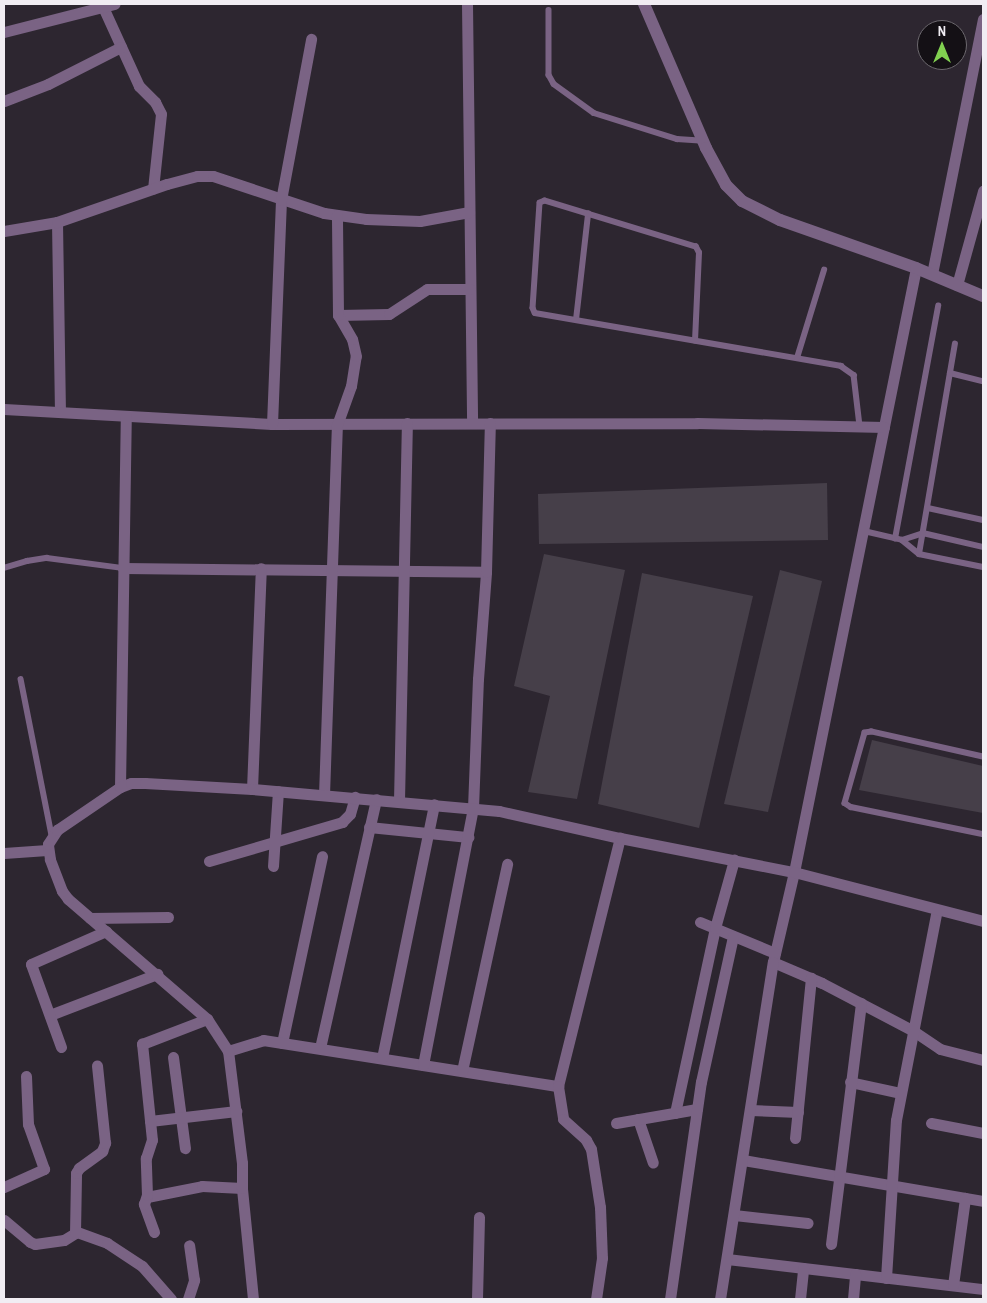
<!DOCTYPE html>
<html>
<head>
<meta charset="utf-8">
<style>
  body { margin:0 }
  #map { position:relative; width:987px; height:1303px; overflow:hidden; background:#2d2630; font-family:"Archivo Narrow",sans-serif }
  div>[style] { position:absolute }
  .building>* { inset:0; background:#463f49 }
  .service>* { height:5.5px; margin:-2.75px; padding:0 2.75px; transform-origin:2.75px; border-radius:2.75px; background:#7a6384 }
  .minor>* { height:11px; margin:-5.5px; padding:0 5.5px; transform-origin:5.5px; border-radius:5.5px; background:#7a6384 }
  .tertiary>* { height:12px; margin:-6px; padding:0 6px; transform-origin:6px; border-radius:6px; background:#7a6384 }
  span { translate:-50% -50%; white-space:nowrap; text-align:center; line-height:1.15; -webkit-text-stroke:4.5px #141015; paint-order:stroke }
  .frame { position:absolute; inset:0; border:5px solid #f1edf3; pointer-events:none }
  .north { position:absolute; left:917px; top:20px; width:50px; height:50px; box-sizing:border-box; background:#141015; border:1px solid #6c686e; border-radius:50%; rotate:0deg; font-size:14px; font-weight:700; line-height:20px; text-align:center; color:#f1edf3 }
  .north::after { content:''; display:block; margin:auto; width:18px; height:22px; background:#81d050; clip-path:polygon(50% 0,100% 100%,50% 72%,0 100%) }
</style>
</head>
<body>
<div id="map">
  <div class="building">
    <div style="clip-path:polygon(827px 483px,828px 540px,539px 544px,538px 494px)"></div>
    <div style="clip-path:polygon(544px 554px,625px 570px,577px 799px,528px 792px,550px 696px,514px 686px)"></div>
    <div style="clip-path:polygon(780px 570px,822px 581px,768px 812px,724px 804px)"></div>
    <div style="clip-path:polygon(642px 573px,753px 596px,699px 828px,598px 804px)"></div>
    <div style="clip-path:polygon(872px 740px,983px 766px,983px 813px,859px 790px)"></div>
  </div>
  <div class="service">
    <div style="left:549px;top:10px;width:65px;rotate:90deg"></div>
    <div style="left:549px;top:75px;width:10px;rotate:61deg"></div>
    <div style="left:554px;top:84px;width:49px;rotate:35.9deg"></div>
    <div style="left:594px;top:113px;width:87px;rotate:17.4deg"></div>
    <div style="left:677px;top:139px;width:26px;rotate:4deg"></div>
    <div style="left:576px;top:320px;width:107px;rotate:-83.5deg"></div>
    <div style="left:695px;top:341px;width:88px;rotate:-87.4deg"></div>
    <div style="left:699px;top:253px;width:7px;rotate:-117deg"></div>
    <div style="left:696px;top:247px;width:158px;rotate:-163.1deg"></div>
    <div style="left:545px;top:201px;width:5px;rotate:158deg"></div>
    <div style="left:540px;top:203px;width:105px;rotate:93.8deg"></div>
    <div style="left:533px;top:308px;width:5px;rotate:68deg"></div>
    <div style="left:535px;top:313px;width:311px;rotate:9.8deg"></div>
    <div style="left:841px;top:366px;width:16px;rotate:35deg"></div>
    <div style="left:854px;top:375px;width:51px;rotate:83.3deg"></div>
    <div style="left:797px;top:358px;width:92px;rotate:-72.9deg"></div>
    <div style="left:950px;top:373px;width:34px;rotate:14deg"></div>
    <div style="left:928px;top:508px;width:56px;rotate:12.3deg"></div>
    <div style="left:864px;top:531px;width:39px;rotate:13deg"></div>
    <div style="left:902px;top:540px;width:22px;rotate:39deg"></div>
    <div style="left:919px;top:554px;width:65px;rotate:11.5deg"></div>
    <div style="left:895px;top:539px;width:237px;rotate:-79.5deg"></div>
    <div style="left:902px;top:540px;width:22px;rotate:-18deg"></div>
    <div style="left:923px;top:533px;width:62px;rotate:13.1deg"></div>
    <div style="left:919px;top:554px;width:213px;rotate:-80.3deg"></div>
    <div style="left:4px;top:568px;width:24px;rotate:-17deg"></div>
    <div style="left:27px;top:561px;width:20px;rotate:-9deg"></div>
    <div style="left:47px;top:558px;width:77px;rotate:7.5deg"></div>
    <div style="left:21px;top:679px;width:160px;rotate:78.8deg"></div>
    <div style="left:983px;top:757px;width:114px;rotate:-167.3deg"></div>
    <div style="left:872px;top:732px;width:7px;rotate:172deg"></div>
    <div style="left:865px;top:733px;width:73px;rotate:105.9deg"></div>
    <div style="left:845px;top:803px;width:7px;rotate:34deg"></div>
    <div style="left:851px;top:807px;width:135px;rotate:11.6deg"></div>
  </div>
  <div class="minor">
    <div style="left:467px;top:4px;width:419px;rotate:89.3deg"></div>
    <div style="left:103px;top:7px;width:87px;rotate:65.5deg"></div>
    <div style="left:139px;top:86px;width:23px;rotate:45deg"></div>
    <div style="left:155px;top:102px;width:13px;rotate:63deg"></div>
    <div style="left:161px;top:114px;width:75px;rotate:96.1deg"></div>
    <div style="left:4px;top:32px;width:114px;rotate:-14.3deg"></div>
    <div style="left:4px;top:101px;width:47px;rotate:-21.1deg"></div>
    <div style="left:48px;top:84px;width:82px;rotate:-26.9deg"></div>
    <div style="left:57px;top:222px;width:190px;rotate:89.1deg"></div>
    <div style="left:4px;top:231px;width:54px;rotate:-9.6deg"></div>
    <div style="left:57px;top:222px;width:116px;rotate:-19.1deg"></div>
    <div style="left:167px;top:184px;width:31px;rotate:-15deg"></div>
    <div style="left:197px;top:176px;width:16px"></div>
    <div style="left:213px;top:176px;width:117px;rotate:18.4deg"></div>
    <div style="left:324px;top:213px;width:42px;rotate:8.1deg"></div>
    <div style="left:366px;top:219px;width:54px;rotate:2.1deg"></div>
    <div style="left:420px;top:221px;width:50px;rotate:-10.4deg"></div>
    <div style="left:916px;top:268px;width:616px;rotate:101.42deg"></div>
    <div style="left:794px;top:872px;width:92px;rotate:103.1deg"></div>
    <div style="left:773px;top:962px;width:53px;rotate:23.2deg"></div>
    <div style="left:822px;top:983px;width:102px;rotate:27.6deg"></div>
    <div style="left:912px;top:1030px;width:34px;rotate:34deg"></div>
    <div style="left:940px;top:1049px;width:44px;rotate:14.3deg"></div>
    <div style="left:932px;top:274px;width:260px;rotate:-78.7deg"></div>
    <div style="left:957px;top:285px;width:98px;rotate:-74.5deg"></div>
    <div style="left:338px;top:315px;width:51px;rotate:-1.1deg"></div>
    <div style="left:389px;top:314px;width:45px;rotate:-33.3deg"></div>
    <div style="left:427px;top:289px;width:43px"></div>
    <div style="left:4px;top:409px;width:268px;rotate:3.2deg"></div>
    <div style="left:272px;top:424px;width:425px;rotate:-0.1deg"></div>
    <div style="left:697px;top:423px;width:187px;rotate:1.2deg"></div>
    <div style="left:272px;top:424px;width:224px;rotate:-87.7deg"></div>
    <div style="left:281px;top:200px;width:164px;rotate:-79.4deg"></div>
    <div style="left:123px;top:568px;width:363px;rotate:0.6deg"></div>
    <div style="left:120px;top:787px;width:371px;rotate:-89.1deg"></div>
    <div style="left:252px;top:789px;width:221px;rotate:-87.7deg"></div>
    <div style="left:324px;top:795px;width:370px;rotate:-88deg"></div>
    <div style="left:337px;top:425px;width:41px;rotate:-70.3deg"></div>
    <div style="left:351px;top:386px;width:30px;rotate:-81deg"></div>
    <div style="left:356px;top:356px;width:17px;rotate:-103deg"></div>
    <div style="left:352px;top:339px;width:28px;rotate:-120deg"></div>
    <div style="left:338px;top:315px;width:100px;rotate:-90.6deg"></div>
    <div style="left:399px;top:801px;width:378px;rotate:-88.8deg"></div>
    <div style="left:369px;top:827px;width:100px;rotate:5.8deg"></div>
    <div style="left:4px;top:853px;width:43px;rotate:-4deg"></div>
    <div style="left:209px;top:861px;width:139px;rotate:-16.3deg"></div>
    <div style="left:342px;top:822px;width:11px;rotate:-45deg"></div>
    <div style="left:350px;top:814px;width:18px;rotate:-74deg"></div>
    <div style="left:273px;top:866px;width:75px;rotate:-86.2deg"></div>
    <div style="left:90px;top:918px;width:78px;rotate:-0.7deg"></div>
    <div style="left:700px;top:922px;width:81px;rotate:22.5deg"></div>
    <div style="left:50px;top:1015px;width:115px;rotate:-21deg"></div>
    <div style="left:282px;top:1043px;width:191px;rotate:-77.9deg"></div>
    <div style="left:61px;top:1047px;width:88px;rotate:-109.9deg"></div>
    <div style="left:31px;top:964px;width:82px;rotate:-23.7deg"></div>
    <div style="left:320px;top:1048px;width:255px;rotate:-77.3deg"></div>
    <div style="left:228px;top:1051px;width:37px;rotate:-17deg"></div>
    <div style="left:263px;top:1040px;width:299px;rotate:8.9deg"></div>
    <div style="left:558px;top:1086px;width:256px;rotate:-76deg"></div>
    <div style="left:173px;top:1057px;width:92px;rotate:82.5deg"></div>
    <div style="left:382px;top:1058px;width:259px;rotate:-78.4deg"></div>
    <div style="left:423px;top:1065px;width:262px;rotate:-79deg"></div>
    <div style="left:473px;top:808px;width:129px;rotate:-87.8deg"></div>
    <div style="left:478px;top:679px;width:107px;rotate:-85.7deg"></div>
    <div style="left:486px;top:572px;width:149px;rotate:-88.5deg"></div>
    <div style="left:462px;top:1071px;width:212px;rotate:-77.7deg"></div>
    <div style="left:850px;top:1082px;width:51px;rotate:12.4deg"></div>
    <div style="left:558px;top:1086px;width:33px;rotate:81deg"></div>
    <div style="left:563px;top:1119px;width:31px;rotate:42deg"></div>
    <div style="left:586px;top:1140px;width:10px;rotate:61deg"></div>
    <div style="left:591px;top:1149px;width:59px;rotate:81.2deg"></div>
    <div style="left:600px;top:1207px;width:51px;rotate:87.8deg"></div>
    <div style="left:602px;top:1258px;width:41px;rotate:98.3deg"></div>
    <div style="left:750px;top:1110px;width:48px;rotate:2.4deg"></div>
    <div style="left:675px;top:1113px;width:189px;rotate:-77.8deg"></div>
    <div style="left:715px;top:928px;width:71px;rotate:-74.4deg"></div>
    <div style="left:638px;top:1119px;width:46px;rotate:71.2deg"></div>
    <div style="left:150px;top:1121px;width:87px;rotate:-6.6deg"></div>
    <div style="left:616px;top:1123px;width:82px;rotate:-9.8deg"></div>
    <div style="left:931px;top:1123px;width:53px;rotate:10.9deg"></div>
    <div style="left:795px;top:1138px;width:161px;rotate:-84.3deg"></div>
    <div style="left:743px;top:1160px;width:243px;rotate:9.7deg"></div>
    <div style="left:4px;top:1187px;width:44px;rotate:-24.2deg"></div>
    <div style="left:44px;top:1169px;width:48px;rotate:-109.6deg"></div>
    <div style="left:28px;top:1124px;width:48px;rotate:-92.4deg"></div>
    <div style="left:147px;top:1197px;width:56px;rotate:-11.3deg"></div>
    <div style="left:202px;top:1186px;width:40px;rotate:2.9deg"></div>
    <div style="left:734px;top:1215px;width:74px;rotate:6.2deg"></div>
    <div style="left:4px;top:1220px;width:34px;rotate:40deg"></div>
    <div style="left:30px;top:1242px;width:5px;rotate:22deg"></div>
    <div style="left:35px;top:1244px;width:29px;rotate:-8deg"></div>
    <div style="left:64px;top:1240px;width:15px;rotate:-32deg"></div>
    <div style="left:77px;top:1232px;width:32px;rotate:20deg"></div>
    <div style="left:107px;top:1243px;width:42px;rotate:33.3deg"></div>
    <div style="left:142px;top:1266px;width:44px;rotate:48.7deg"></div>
    <div style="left:154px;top:1232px;width:30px;rotate:-110deg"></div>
    <div style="left:144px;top:1204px;width:9px;rotate:-72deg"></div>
    <div style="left:147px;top:1195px;width:37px;rotate:-92deg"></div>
    <div style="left:146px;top:1158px;width:19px;rotate:-72deg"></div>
    <div style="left:152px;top:1140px;width:97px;rotate:-95.9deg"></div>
    <div style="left:142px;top:1044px;width:70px;rotate:-21deg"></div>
    <div style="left:75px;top:1233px;width:60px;rotate:-89deg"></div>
    <div style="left:76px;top:1173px;width:6px;rotate:-59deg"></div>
    <div style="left:79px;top:1168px;width:29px;rotate:-36deg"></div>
    <div style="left:102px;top:1151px;width:9px;rotate:-69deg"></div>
    <div style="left:105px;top:1143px;width:78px;rotate:-95.9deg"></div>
    <div style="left:831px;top:1244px;width:243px;rotate:-82.9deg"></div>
    <div style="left:727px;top:1259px;width:258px;rotate:6.7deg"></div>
    <div style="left:886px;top:1278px;width:158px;rotate:-86.4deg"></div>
    <div style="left:896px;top:1120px;width:214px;rotate:-79deg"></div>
    <div style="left:953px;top:1285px;width:88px;rotate:-82.1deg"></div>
    <div style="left:188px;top:1299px;width:20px;rotate:-72deg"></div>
    <div style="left:194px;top:1280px;width:35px;rotate:-98deg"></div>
    <div style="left:253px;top:1299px;width:112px;rotate:-95.7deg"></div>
    <div style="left:242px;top:1188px;width:25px;rotate:-90deg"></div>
    <div style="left:242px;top:1163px;width:113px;rotate:-97.1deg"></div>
    <div style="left:228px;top:1051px;width:38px;rotate:-123deg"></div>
    <div style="left:207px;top:1019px;width:184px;rotate:-139.2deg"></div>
    <div style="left:68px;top:899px;width:10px;rotate:-127deg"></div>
    <div style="left:62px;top:891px;width:34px;rotate:-111deg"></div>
    <div style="left:50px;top:859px;width:15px;rotate:-98deg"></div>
    <div style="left:48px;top:844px;width:17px;rotate:-57deg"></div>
    <div style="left:57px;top:830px;width:76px;rotate:-34.3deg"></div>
    <div style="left:120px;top:787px;width:12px;rotate:-20deg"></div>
    <div style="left:131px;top:783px;width:14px"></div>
    <div style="left:145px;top:783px;width:107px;rotate:3.2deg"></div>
    <div style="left:252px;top:789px;width:248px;rotate:5.1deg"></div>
    <div style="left:499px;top:811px;width:124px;rotate:12.6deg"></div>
    <div style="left:620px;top:838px;width:177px;rotate:11.1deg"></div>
    <div style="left:794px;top:872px;width:195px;rotate:14.5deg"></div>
    <div style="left:477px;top:1299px;width:82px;rotate:-88.6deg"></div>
    <div style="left:670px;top:1299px;width:219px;rotate:-81.9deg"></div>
    <div style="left:701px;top:1082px;width:149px;rotate:-77.6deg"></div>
    <div style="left:720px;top:1299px;width:341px;rotate:-81.1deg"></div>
    <div style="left:800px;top:1299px;width:31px;rotate:-84deg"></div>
    <div style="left:853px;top:1299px;width:25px;rotate:-85deg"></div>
  </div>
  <div class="tertiary">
    <div style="left:644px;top:4px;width:157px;rotate:66.7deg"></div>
    <div style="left:706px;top:148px;width:42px;rotate:61.6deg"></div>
    <div style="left:726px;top:185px;width:23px;rotate:45deg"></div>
    <div style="left:742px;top:201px;width:42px;rotate:26.6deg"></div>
    <div style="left:780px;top:220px;width:144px;rotate:19.4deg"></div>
    <div style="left:916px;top:268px;width:73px;rotate:22.7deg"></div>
  </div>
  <div class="frame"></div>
  <div class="north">N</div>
</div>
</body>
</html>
